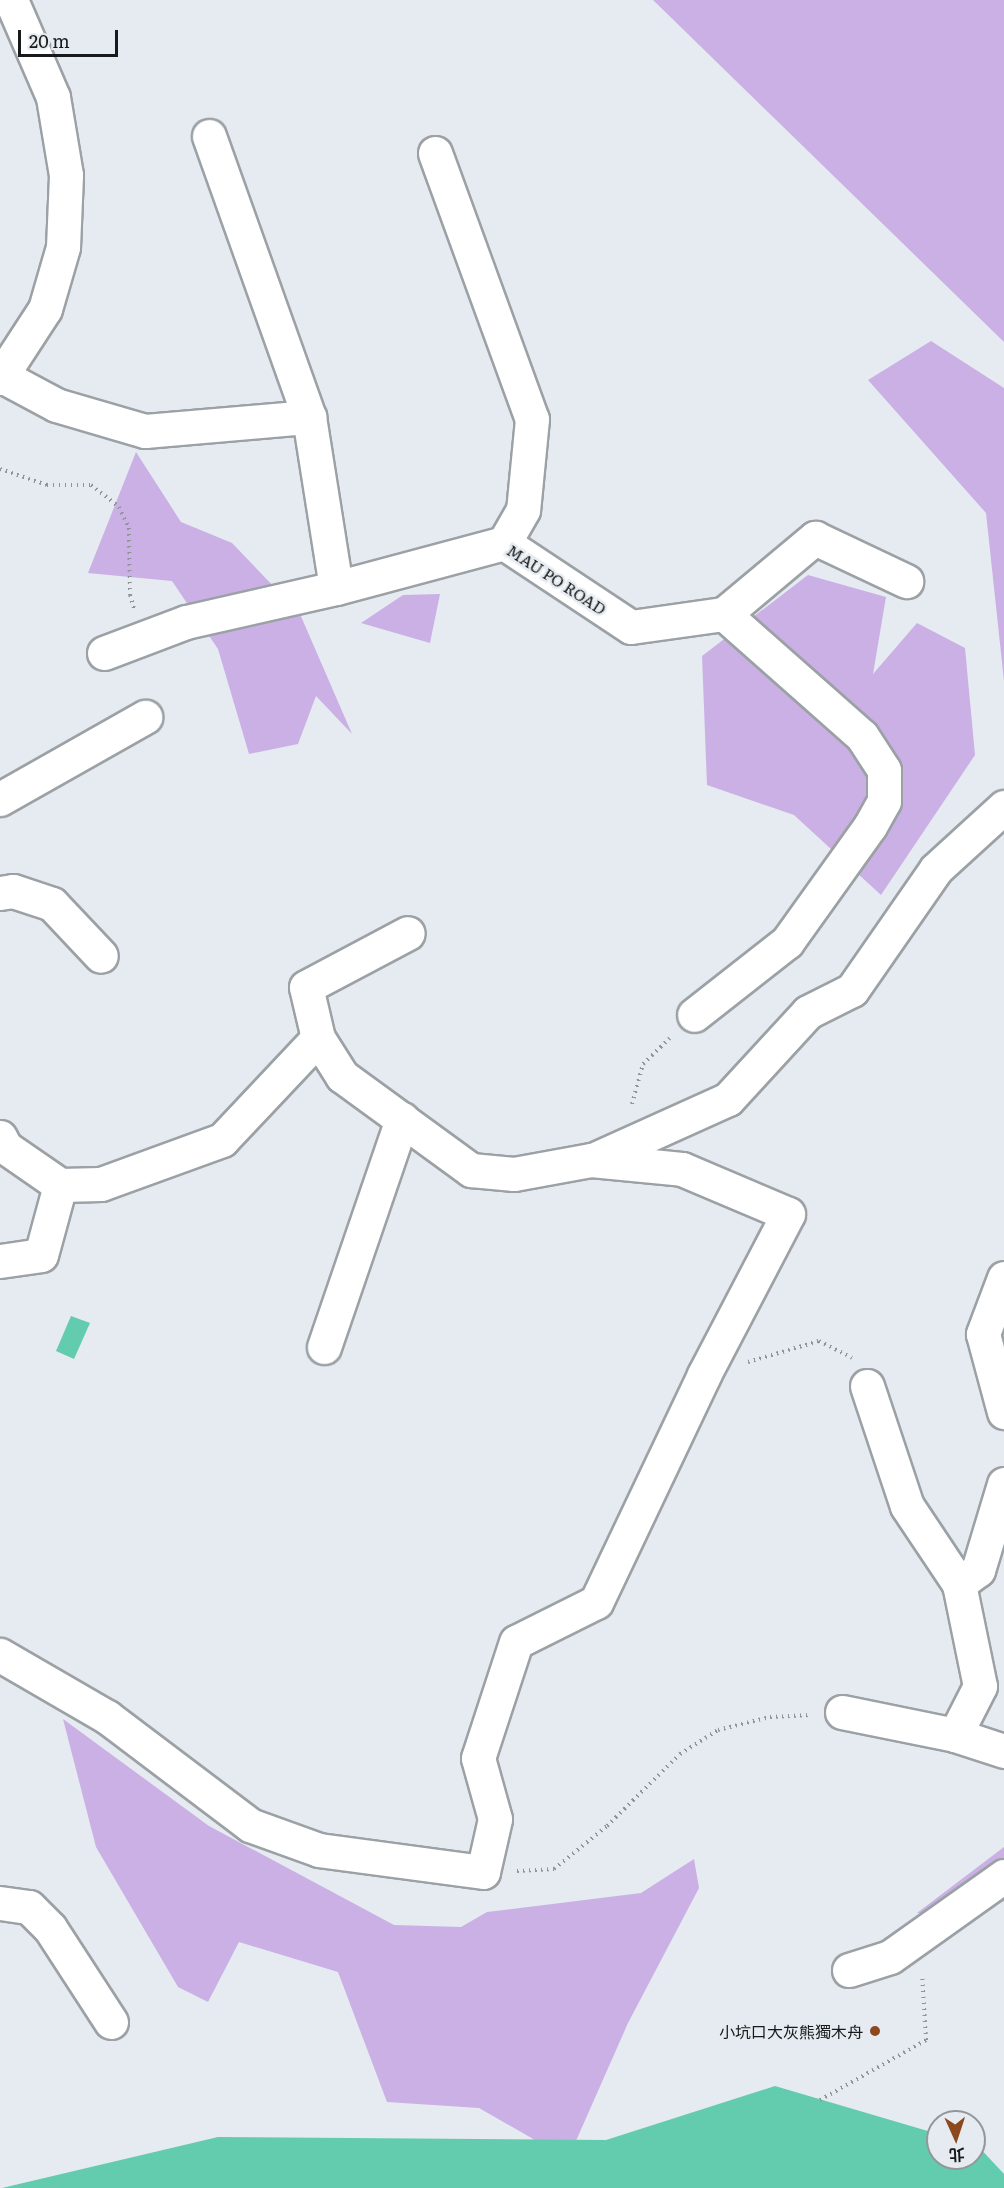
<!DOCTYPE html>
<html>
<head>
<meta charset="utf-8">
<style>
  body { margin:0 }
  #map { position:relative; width:1004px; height:2188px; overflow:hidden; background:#e5ebf0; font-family:Literata,"Noto Sans TC",serif }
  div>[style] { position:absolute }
  .green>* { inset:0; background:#cbb0e5 }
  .water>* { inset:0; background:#63ccaf }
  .path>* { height:4px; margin-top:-2px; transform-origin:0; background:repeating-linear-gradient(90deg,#8f9497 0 1.5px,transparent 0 6px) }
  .roads { filter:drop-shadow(2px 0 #9ba1a5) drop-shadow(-2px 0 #9ba1a5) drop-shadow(0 2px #9ba1a5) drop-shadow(0 -2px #9ba1a5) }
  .street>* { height:33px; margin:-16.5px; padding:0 16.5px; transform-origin:16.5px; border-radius:16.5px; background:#fff }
  .dots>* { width:16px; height:16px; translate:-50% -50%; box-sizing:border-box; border:3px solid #e5ebf0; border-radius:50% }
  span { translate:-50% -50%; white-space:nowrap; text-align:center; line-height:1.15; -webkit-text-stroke:5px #e5ebf0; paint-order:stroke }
  .street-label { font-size:16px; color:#17191a }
  .poi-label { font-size:16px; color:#17191a }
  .right { translate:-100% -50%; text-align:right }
  .north { position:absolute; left:926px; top:2110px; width:60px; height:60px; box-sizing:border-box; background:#e5ebf0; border:2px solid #93979a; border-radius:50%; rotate:177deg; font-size:16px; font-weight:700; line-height:24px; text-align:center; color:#17191a }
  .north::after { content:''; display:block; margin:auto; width:21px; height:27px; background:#8d481e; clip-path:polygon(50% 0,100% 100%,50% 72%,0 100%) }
  .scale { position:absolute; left:18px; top:30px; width:100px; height:27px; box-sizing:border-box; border:3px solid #17191a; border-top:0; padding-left:8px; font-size:18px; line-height:21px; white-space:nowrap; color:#17191a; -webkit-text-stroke:4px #e5ebf0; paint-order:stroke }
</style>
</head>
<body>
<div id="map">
  <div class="green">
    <div style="clip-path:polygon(653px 0,1004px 0,1004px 342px)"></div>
    <div style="clip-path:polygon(931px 341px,1004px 388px,1004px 681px,986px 513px,868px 380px)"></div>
    <div style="clip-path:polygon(136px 452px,181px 522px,232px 543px,300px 614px,352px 734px,316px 696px,298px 744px,249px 754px,218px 649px,172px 581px,88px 573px)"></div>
    <div style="clip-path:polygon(808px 575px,886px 597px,873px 674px,917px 623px,965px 648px,975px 755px,881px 895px,794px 815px,707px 785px,702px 656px)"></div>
    <div style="clip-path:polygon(440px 594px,430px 643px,361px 623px,403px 595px)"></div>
    <div style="clip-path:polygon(63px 1719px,209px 1826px,394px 1925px,461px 1927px,487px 1912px,641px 1893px,694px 1859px,699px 1888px,628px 2023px,568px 2159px,479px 2108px,387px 2102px,338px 1972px,239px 1942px,208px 2002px,178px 1987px,96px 1847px)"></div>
    <div style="clip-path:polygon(1004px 1847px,1004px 1901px,978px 1914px,917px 1913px)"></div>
  </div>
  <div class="water">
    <div style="clip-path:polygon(71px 1316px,90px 1323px,74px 1359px,56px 1351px)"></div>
    <div style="clip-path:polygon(775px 2086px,938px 2134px,938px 2158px,974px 2158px,974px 2144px,977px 2145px,1004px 2174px,1004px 2188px,2px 2188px,218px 2137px,606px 2140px)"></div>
  </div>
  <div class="path">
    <div style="left:0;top:469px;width:50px;rotate:18.8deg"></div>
    <div style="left:47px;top:485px;width:44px"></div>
    <div style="left:91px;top:485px;width:36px;rotate:38deg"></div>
    <div style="left:119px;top:507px;width:23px;rotate:65deg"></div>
    <div style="left:129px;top:528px;width:67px;rotate:89.1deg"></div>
    <div style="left:130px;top:595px;width:14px;rotate:73deg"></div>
    <div style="left:632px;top:1104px;width:41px;rotate:-74.6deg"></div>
    <div style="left:643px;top:1064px;width:37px;rotate:-44deg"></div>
    <div style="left:748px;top:1362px;width:74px;rotate:-16.5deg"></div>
    <div style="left:819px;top:1341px;width:37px;rotate:27deg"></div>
    <div style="left:517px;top:1871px;width:37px;rotate:-3deg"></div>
    <div style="left:554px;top:1869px;width:68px;rotate:-39.1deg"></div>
    <div style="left:607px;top:1826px;width:103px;rotate:-44.6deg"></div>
    <div style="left:680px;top:1754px;width:45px;rotate:-32.3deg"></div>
    <div style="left:718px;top:1730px;width:54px;rotate:-14deg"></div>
    <div style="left:770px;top:1717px;width:40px;rotate:-2.9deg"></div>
    <div style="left:820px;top:2100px;width:122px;rotate:-29.5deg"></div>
    <div style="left:926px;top:2040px;width:66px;rotate:-93.5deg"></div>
  </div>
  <div class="roads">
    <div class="street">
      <div style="left:209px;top:136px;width:298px;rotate:70.4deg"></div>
      <div style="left:435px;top:153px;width:283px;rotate:70deg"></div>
      <div style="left:532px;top:419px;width:91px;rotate:95.6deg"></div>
      <div style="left:523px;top:510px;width:38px;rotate:120deg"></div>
      <div style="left:2px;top:376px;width:61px;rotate:28.2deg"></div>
      <div style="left:56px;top:405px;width:93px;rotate:16.3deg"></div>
      <div style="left:145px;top:431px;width:165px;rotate:-4.9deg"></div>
      <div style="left:309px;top:417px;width:173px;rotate:81deg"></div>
      <div style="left:336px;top:588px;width:174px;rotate:-15deg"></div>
      <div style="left:504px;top:543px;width:152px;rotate:33.5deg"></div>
      <div style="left:631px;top:627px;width:94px;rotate:-8deg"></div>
      <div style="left:724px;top:614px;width:184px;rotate:41.5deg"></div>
      <div style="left:862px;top:736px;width:40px;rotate:57.1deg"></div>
      <div style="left:884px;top:770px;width:31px;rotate:90deg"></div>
      <div style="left:884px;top:801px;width:29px;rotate:119deg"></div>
      <div style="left:870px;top:826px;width:143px;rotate:125.6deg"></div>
      <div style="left:787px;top:942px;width:118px;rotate:141.9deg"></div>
      <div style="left:0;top:378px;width:82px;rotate:-56.9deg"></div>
      <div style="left:45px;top:309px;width:65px;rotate:-73.8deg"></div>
      <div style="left:63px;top:247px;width:72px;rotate:-87.6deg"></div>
      <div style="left:66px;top:175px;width:79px;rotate:-99.5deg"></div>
      <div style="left:53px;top:97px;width:106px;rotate:-113.4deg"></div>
      <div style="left:724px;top:614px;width:119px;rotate:-39.9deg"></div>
      <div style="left:815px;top:538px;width:101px;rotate:25.3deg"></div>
      <div style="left:104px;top:653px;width:88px;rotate:-20.7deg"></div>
      <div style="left:186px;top:622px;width:154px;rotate:-12.8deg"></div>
      <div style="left:0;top:799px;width:167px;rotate:-29.5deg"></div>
      <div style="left:0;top:893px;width:13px;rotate:-9deg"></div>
      <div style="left:13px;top:891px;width:41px;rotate:18.4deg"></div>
      <div style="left:52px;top:904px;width:71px;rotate:46.7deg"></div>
      <div style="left:318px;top:1038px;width:52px;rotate:-103.2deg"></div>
      <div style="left:306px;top:987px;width:115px;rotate:-27.9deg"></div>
      <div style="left:0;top:1137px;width:11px;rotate:63deg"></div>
      <div style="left:5px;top:1147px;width:67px;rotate:34.6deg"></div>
      <div style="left:60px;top:1185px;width:41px;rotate:-1.4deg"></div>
      <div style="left:101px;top:1184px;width:129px;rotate:-20deg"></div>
      <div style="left:222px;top:1140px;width:140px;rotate:-46.7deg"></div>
      <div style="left:318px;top:1038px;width:45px;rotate:57.7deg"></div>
      <div style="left:342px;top:1076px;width:160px;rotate:36.1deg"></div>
      <div style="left:471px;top:1170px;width:43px;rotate:5.3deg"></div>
      <div style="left:514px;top:1174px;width:78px;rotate:-10.3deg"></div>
      <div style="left:591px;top:1160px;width:91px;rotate:5.6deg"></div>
      <div style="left:682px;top:1169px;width:115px;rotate:23deg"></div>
      <div style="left:788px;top:1214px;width:182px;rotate:117.6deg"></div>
      <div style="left:704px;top:1375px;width:251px;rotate:115.4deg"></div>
      <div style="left:596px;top:1602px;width:89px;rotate:153.4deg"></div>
      <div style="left:516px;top:1642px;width:122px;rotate:108.1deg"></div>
      <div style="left:478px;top:1758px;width:63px;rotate:74.4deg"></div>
      <div style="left:495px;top:1819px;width:54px;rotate:102.8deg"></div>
      <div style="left:483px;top:1872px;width:165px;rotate:-172.4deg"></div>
      <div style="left:319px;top:1850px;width:73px;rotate:-160.1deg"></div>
      <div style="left:250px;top:1825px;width:179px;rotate:-142.9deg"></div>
      <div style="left:107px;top:1717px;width:124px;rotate:-149.9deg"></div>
      <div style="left:595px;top:1159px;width:146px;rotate:-24.3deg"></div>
      <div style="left:728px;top:1099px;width:118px;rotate:-47.4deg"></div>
      <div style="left:808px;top:1012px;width:49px;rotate:-26.6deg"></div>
      <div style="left:852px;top:990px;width:147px;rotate:-55.2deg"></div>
      <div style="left:936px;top:869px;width:92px;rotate:-42.4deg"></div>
      <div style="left:0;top:1261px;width:41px;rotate:-8.3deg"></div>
      <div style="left:41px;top:1255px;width:73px;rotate:-74.8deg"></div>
      <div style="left:1004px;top:1278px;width:60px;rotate:110.6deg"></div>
      <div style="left:983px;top:1334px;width:81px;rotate:74.9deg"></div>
      <div style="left:324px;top:1347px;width:241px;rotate:-71.1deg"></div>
      <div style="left:867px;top:1386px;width:126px;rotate:71.6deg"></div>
      <div style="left:907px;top:1506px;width:94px;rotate:56.3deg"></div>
      <div style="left:1004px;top:1484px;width:90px;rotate:106.8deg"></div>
      <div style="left:978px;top:1570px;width:24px;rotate:144deg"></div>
      <div style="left:959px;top:1584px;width:104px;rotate:78.4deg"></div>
      <div style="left:980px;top:1686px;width:55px;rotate:117deg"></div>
      <div style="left:955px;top:1735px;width:52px;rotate:18.1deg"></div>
      <div style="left:842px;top:1712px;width:115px;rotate:11.5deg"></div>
      <div style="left:0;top:1903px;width:29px;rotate:8deg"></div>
      <div style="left:29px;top:1907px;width:30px;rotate:45deg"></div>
      <div style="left:50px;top:1928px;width:112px;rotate:57deg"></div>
      <div style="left:849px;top:1970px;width:43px;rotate:-17.6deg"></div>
      <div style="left:890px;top:1957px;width:140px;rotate:-35.4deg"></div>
    </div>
  </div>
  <div class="dots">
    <div style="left:875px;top:2031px;background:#8d481e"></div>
  </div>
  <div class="street-label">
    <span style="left:557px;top:579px;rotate:33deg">MAU PO ROAD</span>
  </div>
  <div class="poi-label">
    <span class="right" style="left:863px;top:2031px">小坑口大灰熊獨木舟</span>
  </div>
  <div class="north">北</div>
  <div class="scale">20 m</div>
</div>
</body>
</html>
